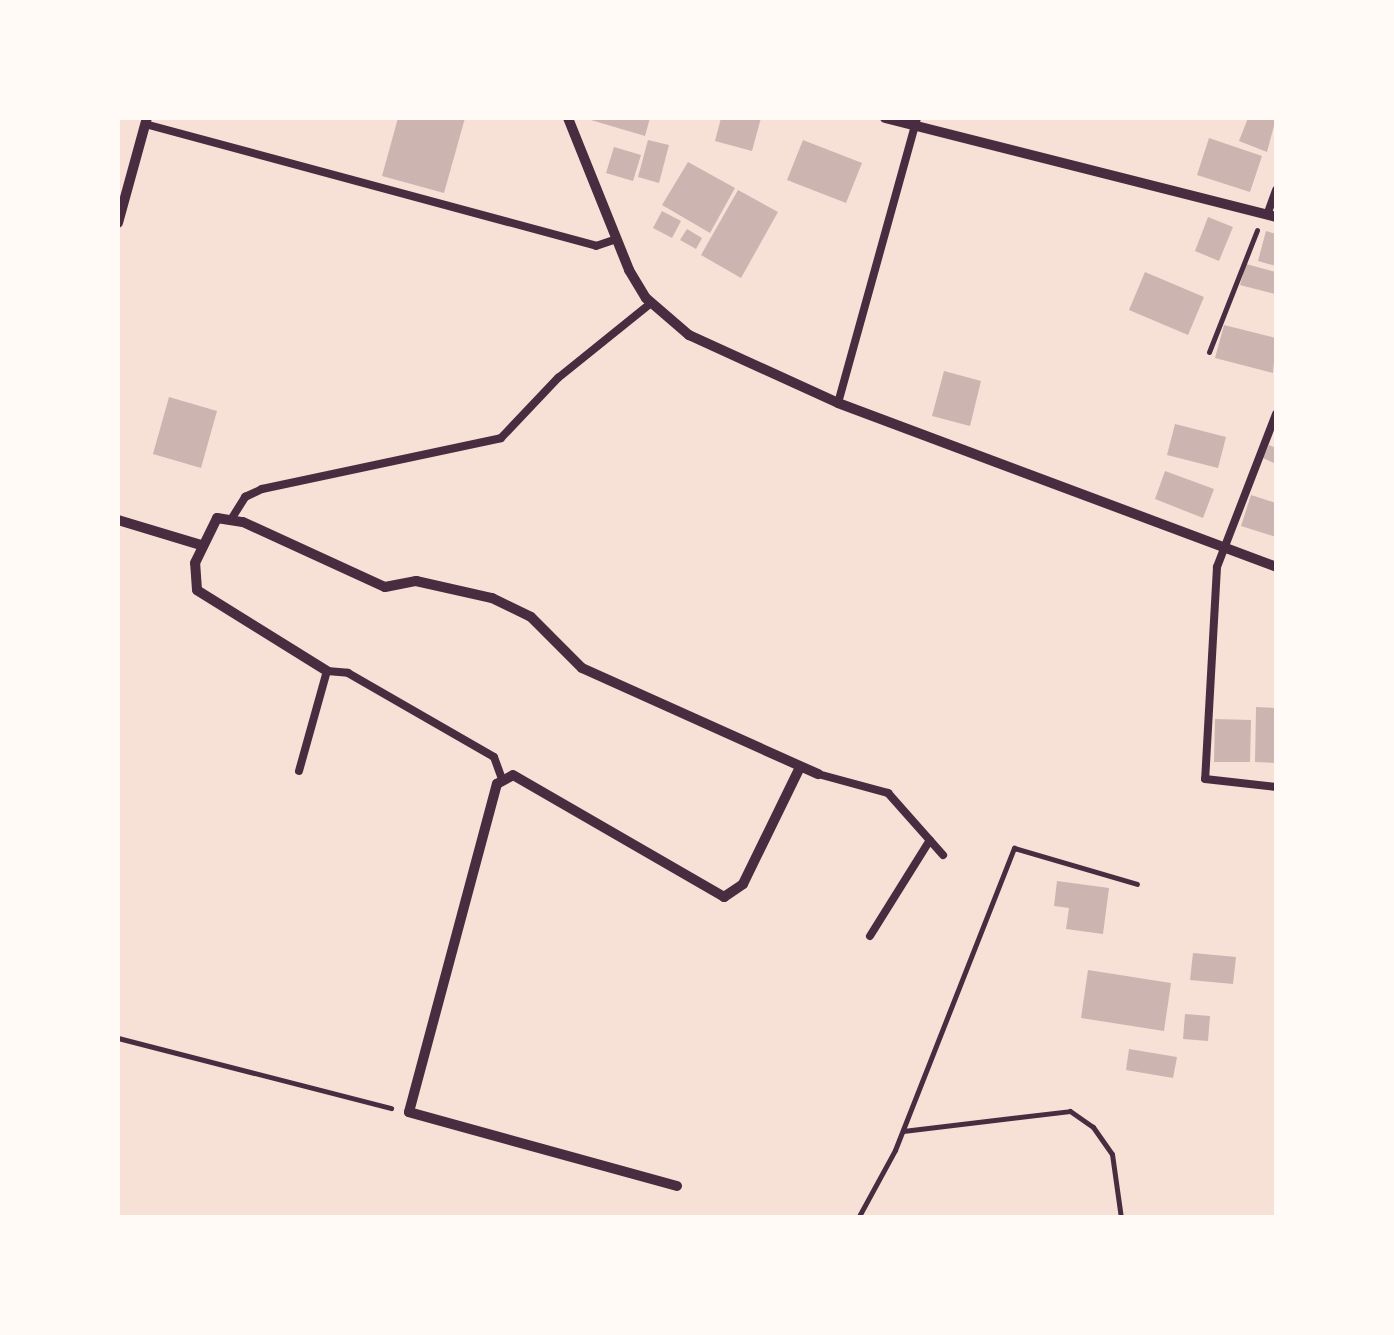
<!DOCTYPE html>
<html>
<head>
<meta charset="utf-8">
<style>
  body { margin:0 }
  #map { position:relative; width:1394px; height:1335px; overflow:hidden; background:#f7e1d7; font-family:Karla,sans-serif }
  div>[style] { position:absolute }
  .building>* { inset:0; background:#ccb4b1 }
  .path>* { height:5px; margin:-2.5px; padding:0 2.5px; transform-origin:2.5px; border-radius:2.5px; background:#4a2c40 }
  .service>* { height:8px; margin:-4px; padding:0 4px; transform-origin:4px; border-radius:4px; background:#4a2c40 }
  .minor>* { height:10px; margin:-5px; padding:0 5px; transform-origin:5px; border-radius:5px; background:#4a2c40 }
  span { translate:-50% -50%; white-space:nowrap; text-align:center; line-height:1.15; -webkit-text-stroke:8px #fffaf5; paint-order:stroke }
  .frame { position:absolute; inset:0; border:120px solid #fffaf5; pointer-events:none }
</style>
</head>
<body>
<div id="map">
  <div class="building">
    <div style="clip-path:polygon(398px 118px,465px 118px,444px 193px,382px 176px)"></div>
    <div style="clip-path:polygon(584px 118px,650px 118px,645px 136px)"></div>
    <div style="clip-path:polygon(721px 118px,761px 118px,752px 151px,715px 141px)"></div>
    <div style="clip-path:polygon(1248px 118px,1276px 118px,1267px 152px,1239px 141px)"></div>
    <div style="clip-path:polygon(1209px 138px,1262px 156px,1250px 192px,1197px 175px)"></div>
    <div style="clip-path:polygon(648px 140px,669px 145px,659px 183px,638px 177px)"></div>
    <div style="clip-path:polygon(803px 140px,862px 163px,846px 203px,787px 180px)"></div>
    <div style="clip-path:polygon(614px 147px,641px 155px,633px 181px,606px 173px)"></div>
    <div style="clip-path:polygon(688px 162px,735px 188px,710px 233px,662px 205px)"></div>
    <div style="clip-path:polygon(738px 190px,778px 212px,741px 278px,701px 255px)"></div>
    <div style="clip-path:polygon(662px 211px,681px 221px,672px 238px,653px 228px)"></div>
    <div style="clip-path:polygon(1208px 217px,1233px 227px,1219px 261px,1195px 251px)"></div>
    <div style="clip-path:polygon(687px 229px,702px 238px,696px 249px,680px 240px)"></div>
    <div style="clip-path:polygon(1266px 231px,1276px 234px,1276px 266px,1258px 261px)"></div>
    <div style="clip-path:polygon(1246px 264px,1276px 272px,1275px 294px,1240px 285px)"></div>
    <div style="clip-path:polygon(1145px 272px,1204px 297px,1188px 335px,1129px 310px)"></div>
    <div style="clip-path:polygon(1224px 325px,1276px 338px,1273px 373px,1215px 358px)"></div>
    <div style="clip-path:polygon(944px 371px,981px 381px,970px 426px,932px 416px)"></div>
    <div style="clip-path:polygon(169px 397px,217px 411px,201px 468px,153px 454px)"></div>
    <div style="clip-path:polygon(1175px 424px,1226px 437px,1218px 468px,1167px 455px)"></div>
    <div style="clip-path:polygon(1269px 445px,1276px 448px,1276px 464px,1263px 458px)"></div>
    <div style="clip-path:polygon(1165px 471px,1214px 489px,1203px 518px,1155px 499px)"></div>
    <div style="clip-path:polygon(1251px 495px,1276px 503px,1276px 537px,1241px 526px)"></div>
    <div style="clip-path:polygon(1256px 707px,1276px 708px,1276px 763px,1255px 762px)"></div>
    <div style="clip-path:polygon(1215px 719px,1251px 720px,1250px 762px,1214px 762px)"></div>
    <div style="clip-path:polygon(1057px 881px,1109px 888px,1103px 934px,1066px 929px,1069px 908px,1054px 906px)"></div>
    <div style="clip-path:polygon(1193px 953px,1236px 957px,1233px 984px,1190px 980px)"></div>
    <div style="clip-path:polygon(1088px 970px,1171px 983px,1164px 1031px,1081px 1018px)"></div>
    <div style="clip-path:polygon(1185px 1014px,1210px 1016px,1208px 1041px,1183px 1039px)"></div>
    <div style="clip-path:polygon(1129px 1049px,1177px 1057px,1173px 1078px,1126px 1070px)"></div>
  </div>
  <div class="path">
    <div style="left:1209px;top:352px;width:131px;rotate:-68.5deg"></div>
    <div style="left:118px;top:1038px;width:282px;rotate:14.4deg"></div>
    <div style="left:903px;top:1131px;width:168px;rotate:-6.8deg"></div>
    <div style="left:1070px;top:1111px;width:28px;rotate:35deg"></div>
    <div style="left:1093px;top:1127px;width:33px;rotate:55deg"></div>
    <div style="left:1112px;top:1154px;width:65px;rotate:82deg"></div>
    <div style="left:858px;top:1218px;width:77px;rotate:-61.4deg"></div>
    <div style="left:895px;top:1150px;width:325px;rotate:-68.5deg"></div>
    <div style="left:1014px;top:848px;width:128px;rotate:16.3deg"></div>
  </div>
  <div class="service">
    <div style="left:145px;top:124px;width:467px;rotate:15.1deg"></div>
    <div style="left:596px;top:246px;width:21px;rotate:-19deg"></div>
    <div style="left:1267px;top:215px;width:27px;rotate:-70deg"></div>
    <div style="left:838px;top:403px;width:296px;rotate:-74.5deg"></div>
    <div style="left:1276px;top:414px;width:164px;rotate:111.1deg"></div>
    <div style="left:1217px;top:567px;width:212px;rotate:93.2deg"></div>
    <div style="left:1205px;top:779px;width:71px;rotate:6.4deg"></div>
    <div style="left:232px;top:518px;width:25px;rotate:-58deg"></div>
    <div style="left:245px;top:497px;width:19px;rotate:-25deg"></div>
    <div style="left:262px;top:489px;width:244px;rotate:-12deg"></div>
    <div style="left:501px;top:438px;width:83px;rotate:-46.5deg"></div>
    <div style="left:558px;top:378px;width:119px;rotate:-38.9deg"></div>
    <div style="left:299px;top:771px;width:104px;rotate:-74.4deg"></div>
    <div style="left:327px;top:671px;width:21px;rotate:5deg"></div>
    <div style="left:348px;top:673px;width:168px;rotate:29.9deg"></div>
    <div style="left:494px;top:757px;width:23px;rotate:70deg"></div>
    <div style="left:818px;top:774px;width:73px;rotate:15.2deg"></div>
    <div style="left:888px;top:793px;width:83px;rotate:48.4deg"></div>
    <div style="left:870px;top:936px;width:113px;rotate:-58deg"></div>
  </div>
  <div class="minor">
    <div style="left:568px;top:118px;width:164px;rotate:68.1deg"></div>
    <div style="left:629px;top:270px;width:33px;rotate:59deg"></div>
    <div style="left:646px;top:298px;width:57px;rotate:40.7deg"></div>
    <div style="left:689px;top:335px;width:164px;rotate:24.5deg"></div>
    <div style="left:838px;top:403px;width:468px;rotate:20.5deg"></div>
    <div style="left:885px;top:118px;width:403px;rotate:14.2deg"></div>
    <div style="left:118px;top:223px;width:109px;rotate:-74.6deg"></div>
    <div style="left:118px;top:520px;width:87px;rotate:16.8deg"></div>
    <div style="left:327px;top:671px;width:153px;rotate:-148.1deg"></div>
    <div style="left:197px;top:590px;width:27px;rotate:-94deg"></div>
    <div style="left:195px;top:563px;width:50px;rotate:-63.9deg"></div>
    <div style="left:217px;top:518px;width:26px;rotate:9deg"></div>
    <div style="left:243px;top:522px;width:156px;rotate:24.6deg"></div>
    <div style="left:385px;top:587px;width:32px;rotate:-11deg"></div>
    <div style="left:416px;top:581px;width:78px;rotate:12.6deg"></div>
    <div style="left:492px;top:598px;width:43px;rotate:26deg"></div>
    <div style="left:531px;top:617px;width:72px;rotate:45deg"></div>
    <div style="left:582px;top:668px;width:259px;rotate:24.2deg"></div>
    <div style="left:677px;top:1186px;width:278px;rotate:-164.6deg"></div>
    <div style="left:409px;top:1112px;width:340px;rotate:-75deg"></div>
    <div style="left:497px;top:784px;width:18px;rotate:-29deg"></div>
    <div style="left:513px;top:775px;width:244px;rotate:30deg"></div>
    <div style="left:724px;top:897px;width:23px;rotate:-34deg"></div>
    <div style="left:743px;top:884px;width:128px;rotate:-64deg"></div>
  </div>
  <div class="frame"></div>
</div>
</body>
</html>
